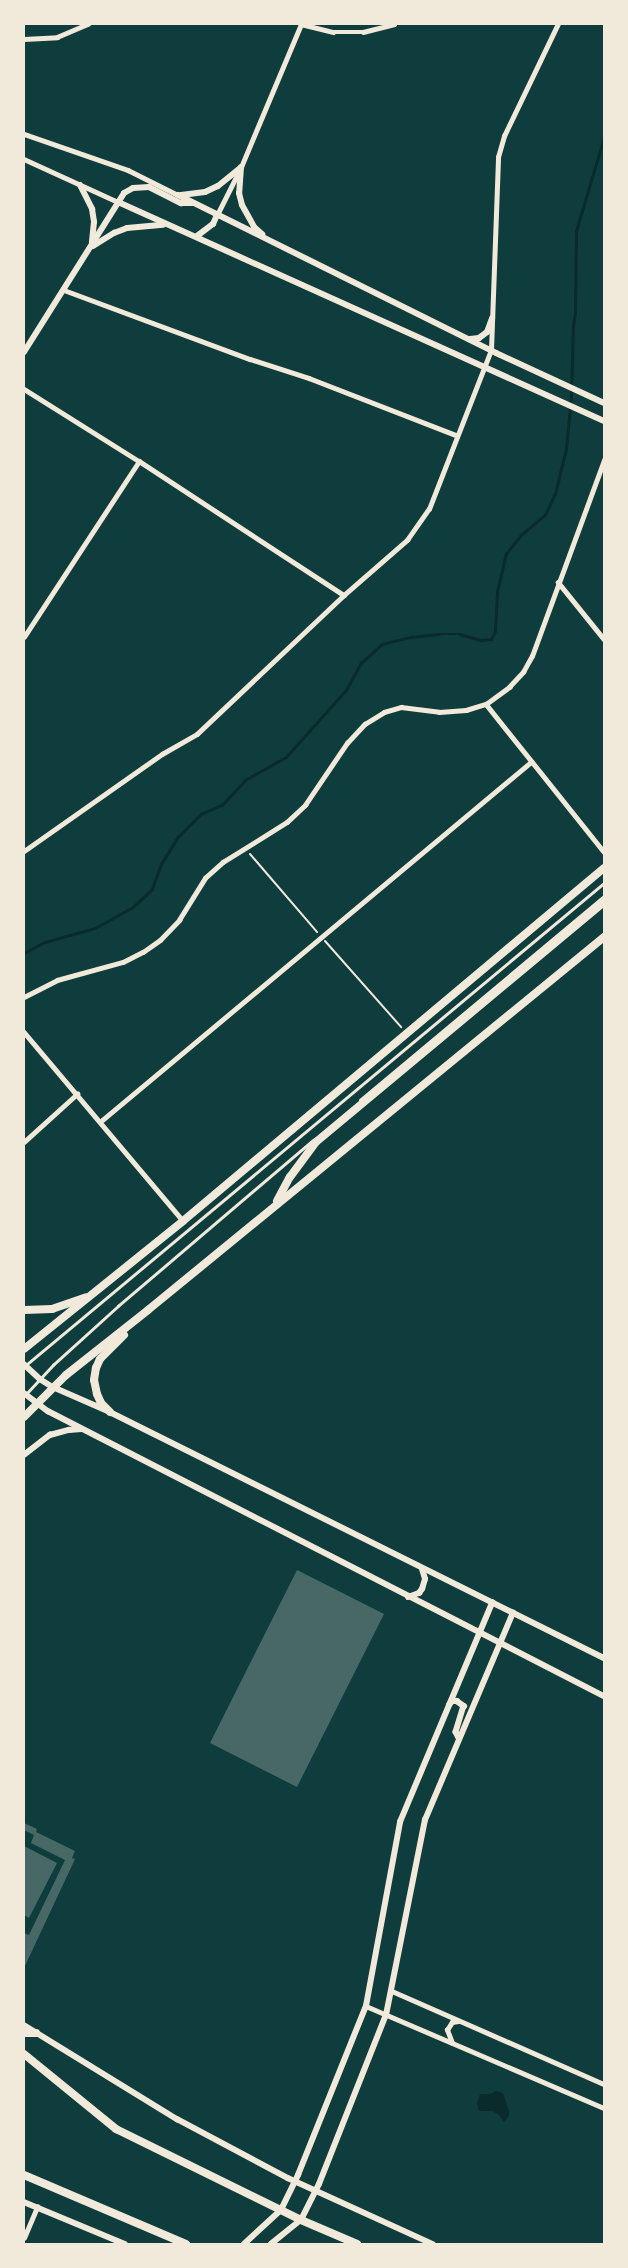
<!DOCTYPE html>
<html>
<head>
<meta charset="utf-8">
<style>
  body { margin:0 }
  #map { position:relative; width:628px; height:2268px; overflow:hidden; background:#0f3d3e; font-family:Commissioner,sans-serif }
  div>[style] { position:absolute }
  .water>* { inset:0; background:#0a2a2b }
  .stream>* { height:2.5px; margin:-1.25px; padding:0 1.25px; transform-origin:1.25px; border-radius:1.25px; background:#0a2a2b }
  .building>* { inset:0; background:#486865 }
  .path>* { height:2px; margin:-1px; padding:0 1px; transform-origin:1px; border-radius:1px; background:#f1e9da }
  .service>* { height:2.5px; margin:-1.25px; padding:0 1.25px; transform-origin:1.25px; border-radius:1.25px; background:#f1e9da }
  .minor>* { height:4.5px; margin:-2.25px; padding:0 2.25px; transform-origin:2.25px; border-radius:2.25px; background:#f1e9da }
  .tertiary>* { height:5.5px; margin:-2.75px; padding:0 2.75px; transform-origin:2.75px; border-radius:2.75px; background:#f1e9da }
  .secondary>* { height:6px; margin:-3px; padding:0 3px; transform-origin:3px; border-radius:3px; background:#f1e9da }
  .primary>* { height:8px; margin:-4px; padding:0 4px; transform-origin:4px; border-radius:4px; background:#f1e9da }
  .trunk>* { height:8px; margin:-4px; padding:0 4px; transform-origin:4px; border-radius:4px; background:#f1e9da }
  span { translate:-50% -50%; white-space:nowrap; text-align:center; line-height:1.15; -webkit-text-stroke:5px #f1e9da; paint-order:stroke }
  .frame { position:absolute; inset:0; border:25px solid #f1e9da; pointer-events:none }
</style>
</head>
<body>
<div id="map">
  <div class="water">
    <div style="clip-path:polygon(496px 2091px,503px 2093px,509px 2111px,509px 2116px,504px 2122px,498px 2114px,492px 2111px,479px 2111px,477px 2103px,480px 2094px,490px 2094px)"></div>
  </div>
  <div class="stream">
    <div style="left:24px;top:953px;width:24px;rotate:-28deg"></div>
    <div style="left:45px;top:942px;width:52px;rotate:-15.6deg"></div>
    <div style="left:95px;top:928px;width:43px;rotate:-28.9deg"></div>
    <div style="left:133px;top:907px;width:26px;rotate:-43deg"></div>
    <div style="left:152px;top:889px;width:27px;rotate:-70deg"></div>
    <div style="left:161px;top:864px;width:32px;rotate:-58deg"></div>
    <div style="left:178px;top:837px;width:33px;rotate:-45deg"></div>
    <div style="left:201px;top:814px;width:24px;rotate:-24deg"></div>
    <div style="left:223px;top:804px;width:33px;rotate:-47deg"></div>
    <div style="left:245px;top:780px;width:47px;rotate:-29.3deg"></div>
    <div style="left:286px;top:757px;width:90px;rotate:-48.2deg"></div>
    <div style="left:346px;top:690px;width:31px;rotate:-61deg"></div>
    <div style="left:361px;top:663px;width:28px;rotate:-42deg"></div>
    <div style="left:382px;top:644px;width:30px;rotate:-14deg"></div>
    <div style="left:411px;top:637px;width:28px;rotate:-6deg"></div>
    <div style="left:439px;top:634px;width:21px"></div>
    <div style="left:460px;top:634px;width:22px;rotate:16deg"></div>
    <div style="left:481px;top:640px;width:10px;rotate:-6deg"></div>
    <div style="left:491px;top:639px;width:9px;rotate:-63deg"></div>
    <div style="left:495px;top:631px;width:39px;rotate:-87deg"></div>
    <div style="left:497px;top:592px;width:39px;rotate:-77deg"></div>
    <div style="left:506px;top:554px;width:24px;rotate:-52deg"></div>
    <div style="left:521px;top:535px;width:31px;rotate:-40deg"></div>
    <div style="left:545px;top:515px;width:23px;rotate:-65deg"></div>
    <div style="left:555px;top:494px;width:46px;rotate:-76.3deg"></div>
    <div style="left:566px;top:449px;width:53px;rotate:-84.6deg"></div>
    <div style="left:571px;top:396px;width:70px;rotate:-88.4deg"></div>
    <div style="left:573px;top:326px;width:13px;rotate:-81deg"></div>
    <div style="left:575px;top:313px;width:82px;rotate:-89.3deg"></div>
    <div style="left:576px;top:231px;width:98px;rotate:-73.4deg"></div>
  </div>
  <div class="building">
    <div style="clip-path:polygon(297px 1570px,384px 1614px,297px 1787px,210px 1743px)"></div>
    <div style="clip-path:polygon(24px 1823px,37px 1829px,36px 1832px,75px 1851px,72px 1858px,75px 1859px,24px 1968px,24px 1933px,29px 1935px,65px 1860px,31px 1843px,34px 1835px,24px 1830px)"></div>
    <div style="clip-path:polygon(24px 1846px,57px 1863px,29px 1918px,24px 1915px)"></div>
  </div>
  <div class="path">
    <div style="left:250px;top:854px;width:103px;rotate:49.3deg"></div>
    <div style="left:325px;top:941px;width:115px;rotate:48.5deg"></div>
  </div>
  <div class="service">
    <div style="left:360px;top:1100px;width:318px;rotate:-39.9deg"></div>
    <div style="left:26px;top:1365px;width:753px;rotate:-39.83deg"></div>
    <div style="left:26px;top:1394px;width:40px;rotate:-47deg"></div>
    <div style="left:53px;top:1365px;width:88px;rotate:-42.2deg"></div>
    <div style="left:118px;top:1306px;width:255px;rotate:-40.4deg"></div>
  </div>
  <div class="minor">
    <div style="left:301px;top:24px;width:33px;rotate:14deg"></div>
    <div style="left:333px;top:32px;width:30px"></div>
    <div style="left:363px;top:32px;width:32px;rotate:-14deg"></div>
    <div style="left:24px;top:39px;width:33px;rotate:-3deg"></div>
    <div style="left:57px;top:37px;width:34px;rotate:-23deg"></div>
    <div style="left:24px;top:134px;width:110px;rotate:19.1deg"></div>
    <div style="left:128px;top:170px;width:56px;rotate:26.6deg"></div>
    <div style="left:24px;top:159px;width:103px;rotate:24.6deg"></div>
    <div style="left:217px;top:215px;width:54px;rotate:-63.4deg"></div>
    <div style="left:241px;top:167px;width:155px;rotate:-67.2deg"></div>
    <div style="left:64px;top:290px;width:198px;rotate:20.4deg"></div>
    <div style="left:250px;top:359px;width:62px;rotate:17.9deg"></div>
    <div style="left:309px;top:378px;width:158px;rotate:21.2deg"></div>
    <div style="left:24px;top:389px;width:136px;rotate:32.1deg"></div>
    <div style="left:139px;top:461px;width:245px;rotate:33.2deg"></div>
    <div style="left:558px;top:582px;width:73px;rotate:51.1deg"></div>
    <div style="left:24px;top:637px;width:210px;rotate:-56.8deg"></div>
    <div style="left:486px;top:704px;width:189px;rotate:51.4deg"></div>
    <div style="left:24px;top:851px;width:169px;rotate:-35.1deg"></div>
    <div style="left:162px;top:754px;width:40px;rotate:-29.7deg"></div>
    <div style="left:197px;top:734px;width:202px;rotate:-43.4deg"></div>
    <div style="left:344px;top:595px;width:84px;rotate:-41.1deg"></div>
    <div style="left:407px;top:540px;width:38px;rotate:-55deg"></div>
    <div style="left:429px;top:509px;width:171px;rotate:-68.7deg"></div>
    <div style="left:491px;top:350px;width:193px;rotate:-87.9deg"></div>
    <div style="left:498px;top:157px;width:22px;rotate:-74deg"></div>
    <div style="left:504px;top:136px;width:124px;rotate:-64.3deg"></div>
    <div style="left:24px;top:997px;width:37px;rotate:-27deg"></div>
    <div style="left:57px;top:980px;width:68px;rotate:-15.3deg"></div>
    <div style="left:123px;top:962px;width:22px;rotate:-27deg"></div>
    <div style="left:143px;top:952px;width:21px;rotate:-35deg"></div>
    <div style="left:160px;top:940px;width:28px;rotate:-46deg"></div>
    <div style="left:179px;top:920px;width:49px;rotate:-58.2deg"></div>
    <div style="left:205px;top:878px;width:24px;rotate:-42deg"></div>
    <div style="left:223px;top:862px;width:75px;rotate:-32deg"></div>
    <div style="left:287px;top:822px;width:25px;rotate:-43deg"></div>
    <div style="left:305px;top:805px;width:75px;rotate:-55.9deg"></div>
    <div style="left:347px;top:743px;width:26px;rotate:-47deg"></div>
    <div style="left:365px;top:724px;width:22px;rotate:-32deg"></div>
    <div style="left:384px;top:712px;width:18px;rotate:-16deg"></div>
    <div style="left:401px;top:707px;width:38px;rotate:7deg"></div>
    <div style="left:439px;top:712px;width:27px;rotate:-4deg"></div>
    <div style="left:466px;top:710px;width:21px;rotate:-17deg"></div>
    <div style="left:486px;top:704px;width:29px;rotate:-36deg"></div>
    <div style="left:509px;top:687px;width:21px;rotate:-47deg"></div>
    <div style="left:523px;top:672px;width:18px;rotate:-61deg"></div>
    <div style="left:532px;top:656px;width:209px;rotate:-69.8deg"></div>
    <div style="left:24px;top:1032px;width:247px;rotate:49.9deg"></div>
    <div style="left:100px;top:1122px;width:562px;rotate:-39.87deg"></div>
    <div style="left:24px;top:1142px;width:72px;rotate:-42.2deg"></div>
    <div style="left:392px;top:1991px;width:232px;rotate:23.7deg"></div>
    <div style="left:366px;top:2006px;width:259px;rotate:23.2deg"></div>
    <div style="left:452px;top:2043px;width:14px;rotate:-111deg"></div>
    <div style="left:447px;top:2030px;width:9px;rotate:-58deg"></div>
    <div style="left:452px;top:2022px;width:6px;rotate:-9deg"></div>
    <div style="left:24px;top:2238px;width:34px;rotate:-67deg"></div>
  </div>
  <div class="tertiary">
    <div style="left:24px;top:1364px;width:22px;rotate:43deg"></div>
    <div style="left:40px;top:1379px;width:15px;rotate:32deg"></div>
    <div style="left:53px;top:1387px;width:62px;rotate:23.7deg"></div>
    <div style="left:110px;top:1412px;width:552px;rotate:26.47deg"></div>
    <div style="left:24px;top:1393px;width:30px;rotate:37deg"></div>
    <div style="left:48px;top:1411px;width:625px;rotate:27.14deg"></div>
    <div style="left:24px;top:1455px;width:33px;rotate:-38deg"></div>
    <div style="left:50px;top:1435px;width:20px;rotate:-15deg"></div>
    <div style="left:69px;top:1430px;width:12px;rotate:-5deg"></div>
    <div style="left:408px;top:1597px;width:12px;rotate:-20deg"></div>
    <div style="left:419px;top:1593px;width:5px;rotate:-53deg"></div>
    <div style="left:422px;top:1589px;width:10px;rotate:-73deg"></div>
    <div style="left:425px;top:1579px;width:10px;rotate:-107deg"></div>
    <div style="left:449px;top:1705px;width:5px;rotate:-53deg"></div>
    <div style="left:452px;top:1701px;width:5px"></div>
    <div style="left:457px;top:1701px;width:9px;rotate:36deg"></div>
    <div style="left:464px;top:1706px;width:27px;rotate:107deg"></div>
    <div style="left:456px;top:1732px;width:7px;rotate:63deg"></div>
    <div style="left:24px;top:2025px;width:180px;rotate:31.6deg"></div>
    <div style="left:177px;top:2119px;width:126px;rotate:28deg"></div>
    <div style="left:288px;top:2178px;width:159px;rotate:24.5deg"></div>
    <div style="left:24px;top:2202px;width:109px;rotate:22.6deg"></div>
    <div style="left:244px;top:2244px;width:50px;rotate:-42.6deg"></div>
    <div style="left:281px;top:2210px;width:39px;rotate:-64deg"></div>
    <div style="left:298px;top:2175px;width:182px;rotate:-68.1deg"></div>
    <div style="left:366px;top:2006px;width:187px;rotate:-79.5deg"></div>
    <div style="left:400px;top:1822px;width:238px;rotate:-67.2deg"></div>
    <div style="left:271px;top:2244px;width:38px;rotate:-39deg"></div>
    <div style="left:301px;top:2220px;width:40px;rotate:-63.4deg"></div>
    <div style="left:319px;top:2184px;width:182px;rotate:-68.4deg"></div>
    <div style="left:386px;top:2015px;width:199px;rotate:-78.7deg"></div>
    <div style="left:425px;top:1820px;width:225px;rotate:-67deg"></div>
  </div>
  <div class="secondary">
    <div style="left:241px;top:167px;width:26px;rotate:94deg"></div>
    <div style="left:239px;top:193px;width:12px;rotate:76deg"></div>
    <div style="left:242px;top:205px;width:25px;rotate:61deg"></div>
    <div style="left:254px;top:227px;width:11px;rotate:41deg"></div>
    <div style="left:80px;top:185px;width:27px;rotate:63deg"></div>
    <div style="left:92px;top:209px;width:13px;rotate:81deg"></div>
    <div style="left:94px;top:222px;width:20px;rotate:96deg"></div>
    <div style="left:178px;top:195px;width:355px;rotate:26.4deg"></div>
    <div style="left:496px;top:353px;width:119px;rotate:24.8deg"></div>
    <div style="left:181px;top:195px;width:24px;rotate:-7deg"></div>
    <div style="left:205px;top:192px;width:14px;rotate:-25deg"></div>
    <div style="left:218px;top:186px;width:28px;rotate:-39deg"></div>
    <div style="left:118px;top:202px;width:533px;rotate:24.26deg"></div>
    <div style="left:197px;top:236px;width:20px;rotate:-37deg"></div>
    <div style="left:213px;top:224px;width:10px;rotate:-66deg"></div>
    <div style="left:93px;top:246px;width:25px;rotate:-32deg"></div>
    <div style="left:114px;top:233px;width:14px;rotate:-21deg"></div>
    <div style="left:127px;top:228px;width:36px;rotate:-5deg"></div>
    <div style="left:470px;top:339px;width:9px;rotate:-6deg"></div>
    <div style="left:479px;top:338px;width:10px;rotate:-37deg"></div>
    <div style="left:487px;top:332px;width:15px;rotate:-70deg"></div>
    <div style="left:24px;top:352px;width:188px;rotate:-57.8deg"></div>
    <div style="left:124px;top:193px;width:10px;rotate:-29deg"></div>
    <div style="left:133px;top:188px;width:16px;rotate:-4deg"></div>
    <div style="left:149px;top:187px;width:36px;rotate:27deg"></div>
    <div style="left:181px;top:203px;width:11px"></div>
  </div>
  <div class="primary">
    <div style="left:277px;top:1201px;width:27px;rotate:-62deg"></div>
    <div style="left:290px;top:1177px;width:44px;rotate:-53.4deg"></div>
    <div style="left:316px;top:1142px;width:375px;rotate:-39.8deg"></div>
    <div style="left:24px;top:1310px;width:28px;rotate:-2deg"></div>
    <div style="left:52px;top:1309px;width:36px;rotate:-19deg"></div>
    <div style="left:24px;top:1349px;width:204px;rotate:-38.8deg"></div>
    <div style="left:183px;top:1221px;width:549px;rotate:-39.98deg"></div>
    <div style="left:110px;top:1412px;width:13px;rotate:-135deg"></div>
    <div style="left:101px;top:1403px;width:10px;rotate:-114deg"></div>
    <div style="left:97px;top:1394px;width:14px;rotate:-102deg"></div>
    <div style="left:94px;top:1380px;width:12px;rotate:-81deg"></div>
    <div style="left:96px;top:1368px;width:10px;rotate:-66deg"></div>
    <div style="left:100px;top:1359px;width:34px;rotate:-45deg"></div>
    <div style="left:24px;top:1417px;width:59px;rotate:-45deg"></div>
    <div style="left:66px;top:1375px;width:105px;rotate:-38.4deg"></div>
    <div style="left:148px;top:1310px;width:589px;rotate:-39.28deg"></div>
  </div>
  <div class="trunk">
    <div style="left:24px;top:2033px;width:12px"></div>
    <div style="left:24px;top:2054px;width:119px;rotate:39.2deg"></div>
    <div style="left:116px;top:2129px;width:206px;rotate:26.2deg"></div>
    <div style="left:301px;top:2220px;width:61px;rotate:23.2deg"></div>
    <div style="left:24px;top:2175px;width:176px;rotate:23.1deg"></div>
  </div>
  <div class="frame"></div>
</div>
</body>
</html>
